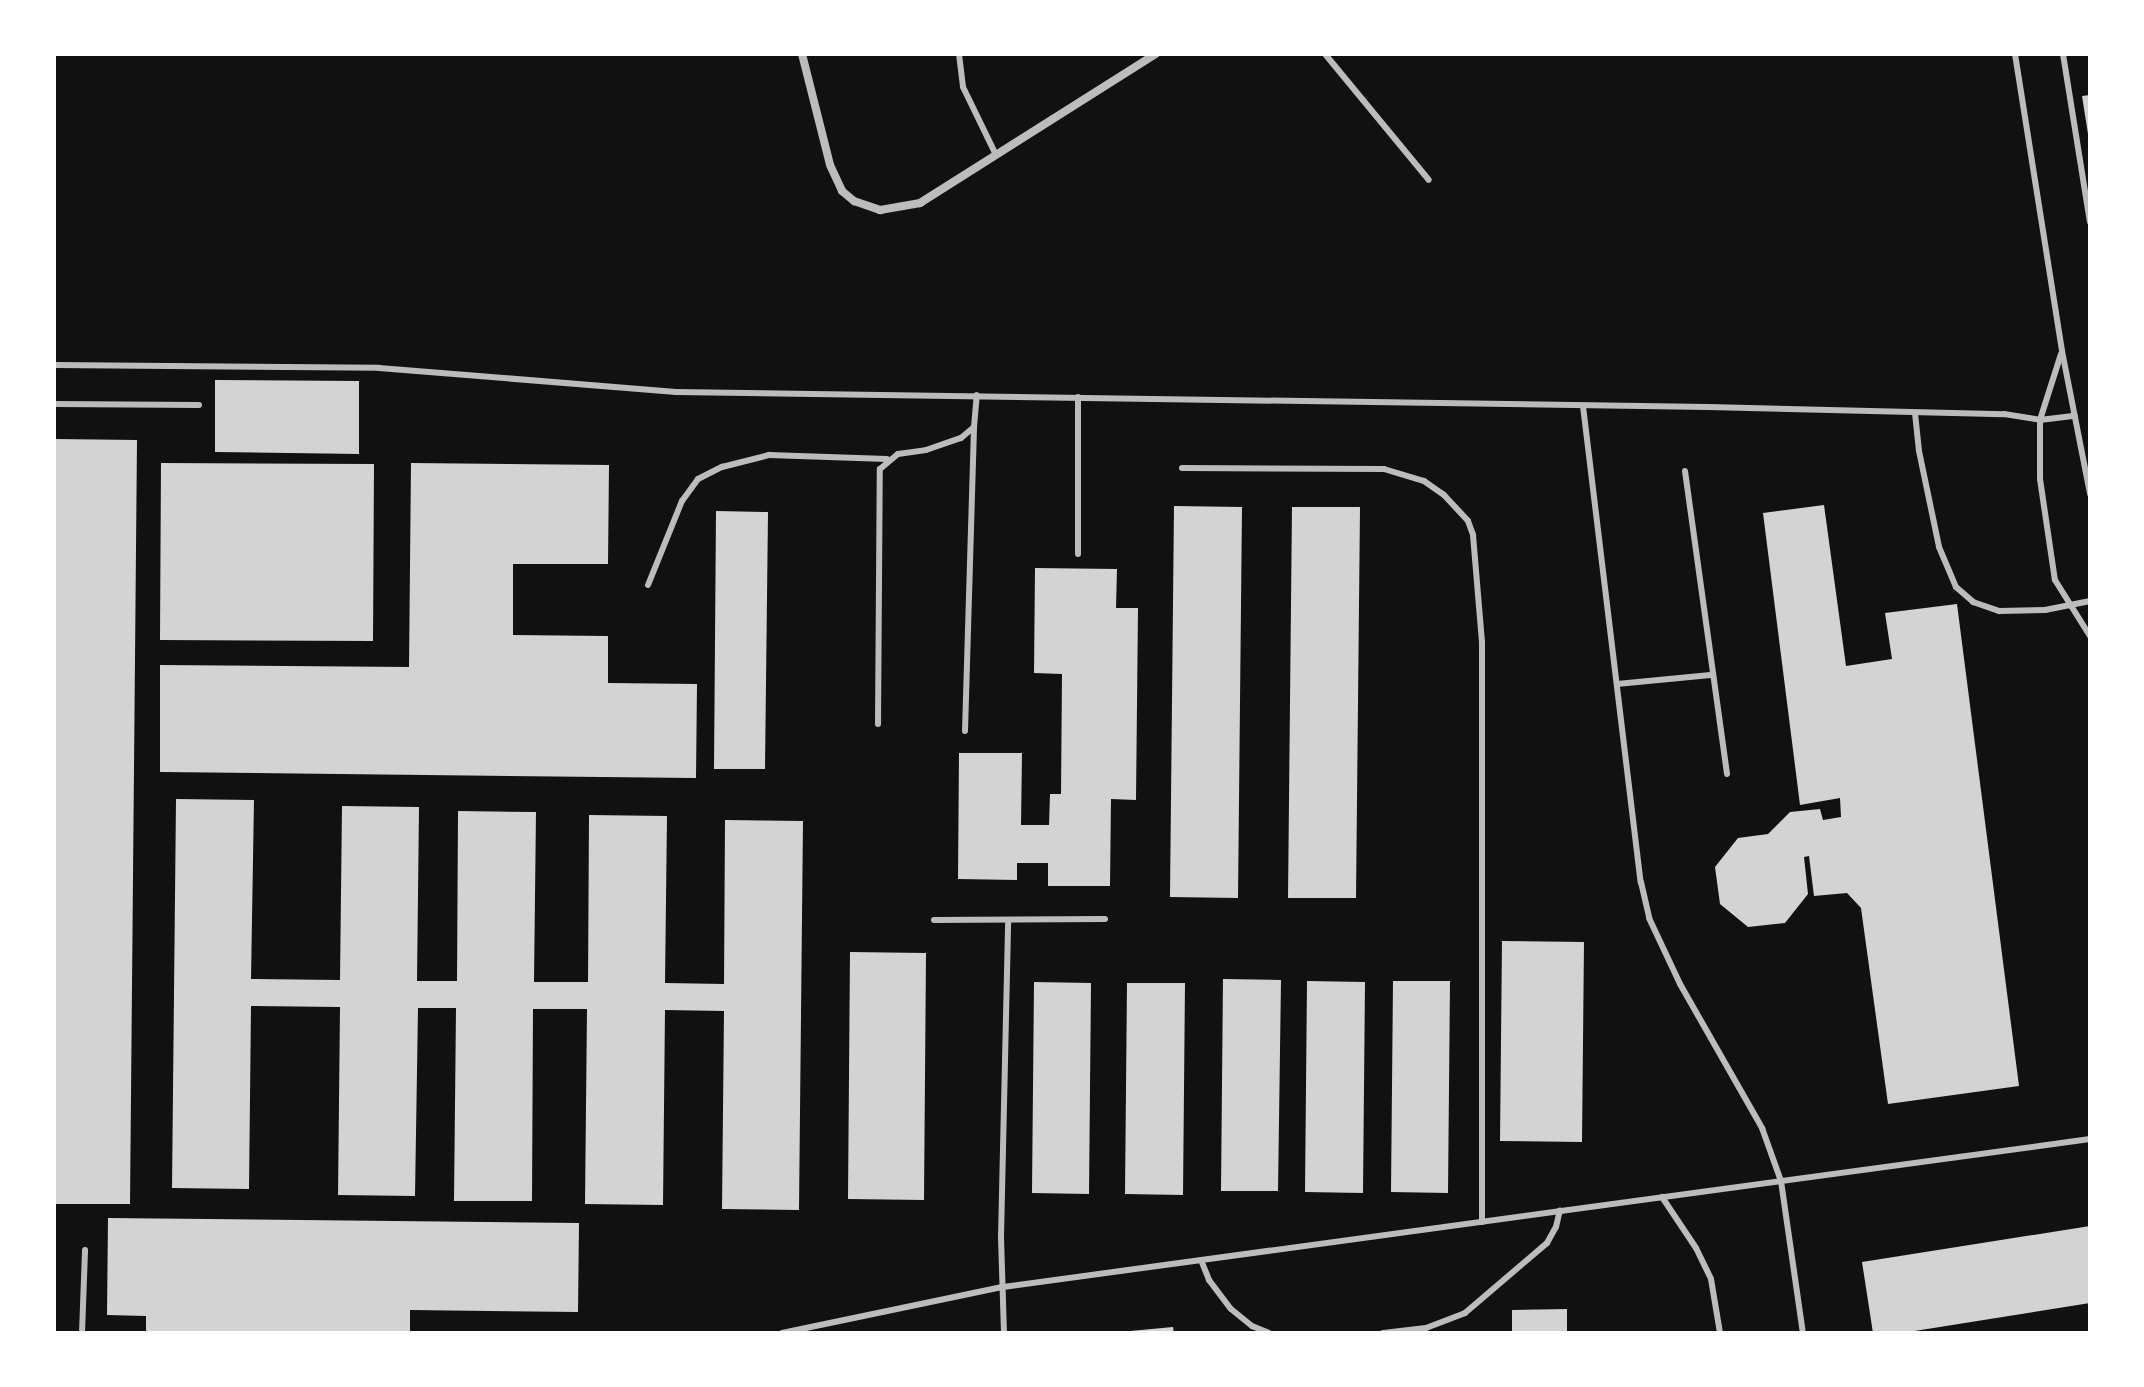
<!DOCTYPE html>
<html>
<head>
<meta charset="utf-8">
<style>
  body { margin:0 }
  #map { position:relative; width:2144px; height:1387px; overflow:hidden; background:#111; font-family:"Noto Sans",sans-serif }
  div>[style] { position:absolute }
  .building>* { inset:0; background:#d3d3d3 }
  .service>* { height:6px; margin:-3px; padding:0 3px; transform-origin:3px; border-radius:3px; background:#bcbcbc }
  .minor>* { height:8px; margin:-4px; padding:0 4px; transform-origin:4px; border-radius:4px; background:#bcbcbc }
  span { translate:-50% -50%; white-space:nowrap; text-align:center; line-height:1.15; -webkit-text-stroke:6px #fff; paint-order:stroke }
  .frame { position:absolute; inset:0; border:56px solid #fff; pointer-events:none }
</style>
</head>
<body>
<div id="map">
  <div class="building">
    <div style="clip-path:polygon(2090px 95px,2090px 134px,2088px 134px,2082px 96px)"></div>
    <div style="clip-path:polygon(215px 380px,359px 381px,359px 454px,215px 452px)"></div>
    <div style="clip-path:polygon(54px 439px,137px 440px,130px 1204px,54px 1204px)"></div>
    <div style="clip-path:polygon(161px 463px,374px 464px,373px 641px,160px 640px)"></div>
    <div style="clip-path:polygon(411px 463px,609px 465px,608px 564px,513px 564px,513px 635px,608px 636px,608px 683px,697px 684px,696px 778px,160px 772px,160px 665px,409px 667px)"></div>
    <div style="clip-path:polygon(1824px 505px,1846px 666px,1892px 659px,1885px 613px,1957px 604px,2019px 1086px,1888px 1104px,1861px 908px,1847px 893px,1814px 896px,1809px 856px,1804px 857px,1808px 894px,1785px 923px,1748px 927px,1720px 904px,1715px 867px,1738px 838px,1768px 834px,1790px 812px,1820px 809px,1823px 820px,1841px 817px,1840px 798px,1800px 805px,1763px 513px)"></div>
    <div style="clip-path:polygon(1174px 506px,1242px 507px,1238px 898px,1170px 897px)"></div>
    <div style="clip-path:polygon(1292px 507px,1360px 507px,1356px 898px,1288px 898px)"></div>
    <div style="clip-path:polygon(716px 511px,768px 512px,765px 769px,714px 769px)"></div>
    <div style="clip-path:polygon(1035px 568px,1117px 569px,1116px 608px,1138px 608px,1136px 800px,1111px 799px,1110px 886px,1048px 886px,1048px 863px,1017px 863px,1017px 880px,958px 879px,959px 753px,1022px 753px,1021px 825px,1049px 825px,1050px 794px,1061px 794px,1062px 674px,1034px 673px)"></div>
    <div style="clip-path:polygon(176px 799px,254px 800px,251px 979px,340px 980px,342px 806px,419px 807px,417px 981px,457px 981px,458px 811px,536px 812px,534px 982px,588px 982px,589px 815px,667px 816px,665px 983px,724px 984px,725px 820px,803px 821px,799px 1210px,722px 1209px,724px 1011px,665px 1010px,663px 1205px,585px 1204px,587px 1009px,533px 1009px,532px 1201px,454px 1201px,456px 1008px,418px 1008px,415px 1196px,338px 1195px,340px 1007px,251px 1006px,249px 1189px,172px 1188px)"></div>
    <div style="clip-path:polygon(1502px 941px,1584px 942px,1582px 1142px,1500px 1141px)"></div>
    <div style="clip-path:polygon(850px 952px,926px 953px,924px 1200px,848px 1199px)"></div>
    <div style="clip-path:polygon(1223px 979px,1281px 980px,1278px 1191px,1221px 1191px)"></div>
    <div style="clip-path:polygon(1307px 981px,1365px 982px,1363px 1193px,1305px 1192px)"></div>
    <div style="clip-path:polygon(1393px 981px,1450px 981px,1448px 1193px,1391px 1192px)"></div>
    <div style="clip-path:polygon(1034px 982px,1091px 983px,1089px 1194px,1032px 1193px)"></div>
    <div style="clip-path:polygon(1127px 983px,1185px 983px,1183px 1195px,1125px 1194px)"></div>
    <div style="clip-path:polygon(108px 1218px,579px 1223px,578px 1312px,410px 1310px,410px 1333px,146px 1333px,146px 1316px,107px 1315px)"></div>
    <div style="clip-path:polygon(2090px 1226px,2090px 1303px,1902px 1333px,1873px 1333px,1862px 1262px)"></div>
    <div style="clip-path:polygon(1567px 1309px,1567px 1333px,1512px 1333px,1512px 1310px)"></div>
    <div style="clip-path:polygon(1173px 1327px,1174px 1333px,1130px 1333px,1130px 1331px)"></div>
  </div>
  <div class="service">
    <div style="left:959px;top:54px;width:33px;rotate:83deg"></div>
    <div style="left:963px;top:87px;width:76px;rotate:64.1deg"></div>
    <div style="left:1325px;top:54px;width:163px;rotate:50.5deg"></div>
    <div style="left:2015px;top:54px;width:301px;rotate:81deg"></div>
    <div style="left:2062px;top:351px;width:146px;rotate:78.9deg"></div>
    <div style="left:2063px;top:54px;width:170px;rotate:80.9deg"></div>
    <div style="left:2061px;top:354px;width:69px;rotate:107.7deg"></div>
    <div style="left:2040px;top:420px;width:59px;rotate:90deg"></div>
    <div style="left:2040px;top:479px;width:102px;rotate:81.6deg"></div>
    <div style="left:2055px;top:580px;width:66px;rotate:58deg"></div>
    <div style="left:54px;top:365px;width:325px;rotate:0.5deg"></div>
    <div style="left:379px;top:368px;width:298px;rotate:4.6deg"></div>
    <div style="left:676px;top:392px;width:1032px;rotate:0.83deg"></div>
    <div style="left:1708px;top:407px;width:296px;rotate:1.4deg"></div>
    <div style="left:2004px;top:414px;width:36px;rotate:9deg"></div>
    <div style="left:2040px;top:420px;width:35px;rotate:-7deg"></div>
    <div style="left:54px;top:404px;width:145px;rotate:0.4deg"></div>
    <div style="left:1583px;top:406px;width:480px;rotate:83.1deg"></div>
    <div style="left:1641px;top:882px;width:37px;rotate:77deg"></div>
    <div style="left:1649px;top:918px;width:73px;rotate:64.8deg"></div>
    <div style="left:1680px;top:984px;width:166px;rotate:60.3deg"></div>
    <div style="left:1762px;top:1128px;width:56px;rotate:70.3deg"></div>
    <div style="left:1781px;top:1181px;width:154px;rotate:81.8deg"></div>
    <div style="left:1915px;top:413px;width:38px;rotate:84deg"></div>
    <div style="left:1919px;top:451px;width:98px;rotate:78.2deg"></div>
    <div style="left:1939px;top:547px;width:43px;rotate:67deg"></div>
    <div style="left:1956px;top:587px;width:23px;rotate:41deg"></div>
    <div style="left:1973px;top:602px;width:28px;rotate:19deg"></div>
    <div style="left:1999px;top:611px;width:46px;rotate:-1.2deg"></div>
    <div style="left:2045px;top:610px;width:46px;rotate:-11.3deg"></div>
    <div style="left:1182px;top:468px;width:202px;rotate:0.3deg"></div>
    <div style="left:1384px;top:469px;width:42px;rotate:16.7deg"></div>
    <div style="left:1424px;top:481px;width:24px;rotate:35deg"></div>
    <div style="left:1444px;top:495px;width:35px;rotate:47deg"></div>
    <div style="left:1468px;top:521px;width:15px;rotate:70deg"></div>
    <div style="left:1473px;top:535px;width:107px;rotate:85.2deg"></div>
    <div style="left:1482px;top:642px;width:580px;rotate:90deg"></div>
    <div style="left:1685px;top:471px;width:306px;rotate:82.1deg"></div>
    <div style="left:1078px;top:554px;width:157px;rotate:-90deg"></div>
    <div style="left:648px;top:585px;width:91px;rotate:-68deg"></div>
    <div style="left:682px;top:501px;width:27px;rotate:-54deg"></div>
    <div style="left:698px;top:479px;width:27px;rotate:-27deg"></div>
    <div style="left:722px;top:467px;width:49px;rotate:-14.3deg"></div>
    <div style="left:769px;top:455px;width:118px;rotate:1.9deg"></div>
    <div style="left:1617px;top:684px;width:94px;rotate:-5.5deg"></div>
    <div style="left:878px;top:724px;width:255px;rotate:-89.6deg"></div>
    <div style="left:880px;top:469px;width:23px;rotate:-40deg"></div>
    <div style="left:898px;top:454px;width:28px;rotate:-8deg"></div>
    <div style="left:926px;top:450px;width:37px;rotate:-19deg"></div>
    <div style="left:961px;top:438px;width:17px;rotate:-40deg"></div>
    <div style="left:974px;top:427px;width:32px;rotate:-85deg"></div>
    <div style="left:965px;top:731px;width:304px;rotate:-88.3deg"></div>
    <div style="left:934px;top:920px;width:171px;rotate:-0.3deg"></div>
    <div style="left:1662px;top:1197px;width:61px;rotate:56.3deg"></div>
    <div style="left:1696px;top:1248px;width:34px;rotate:64deg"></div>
    <div style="left:1711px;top:1279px;width:55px;rotate:80.5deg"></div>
    <div style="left:1201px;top:1260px;width:22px;rotate:68deg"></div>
    <div style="left:1209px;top:1280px;width:36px;rotate:53deg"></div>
    <div style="left:1231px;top:1309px;width:27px;rotate:39deg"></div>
    <div style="left:1252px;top:1326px;width:18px;rotate:22deg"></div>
    <div style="left:82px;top:1333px;width:83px;rotate:-87.9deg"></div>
    <div style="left:782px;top:1333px;width:226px;rotate:-11.8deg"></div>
    <div style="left:1003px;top:1287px;width:1097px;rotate:-7.75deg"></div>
    <div style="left:1004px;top:1333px;width:96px;rotate:-91.8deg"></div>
    <div style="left:1001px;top:1237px;width:317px;rotate:-88.7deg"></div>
    <div style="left:1383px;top:1333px;width:43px;rotate:-6.6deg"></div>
    <div style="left:1426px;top:1328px;width:42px;rotate:-21deg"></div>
    <div style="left:1465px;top:1313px;width:108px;rotate:-40.5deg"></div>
    <div style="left:1547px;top:1243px;width:18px;rotate:-61deg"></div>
    <div style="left:1556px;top:1227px;width:17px;rotate:-77deg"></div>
  </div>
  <div class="minor">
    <div style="left:802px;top:54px;width:114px;rotate:75.8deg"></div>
    <div style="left:830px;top:165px;width:29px;rotate:65deg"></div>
    <div style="left:842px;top:191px;width:16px;rotate:40deg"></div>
    <div style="left:854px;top:201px;width:28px;rotate:19deg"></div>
    <div style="left:880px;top:210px;width:41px;rotate:-9.9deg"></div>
    <div style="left:920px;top:203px;width:279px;rotate:-32.3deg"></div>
  </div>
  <div class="frame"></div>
</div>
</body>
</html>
